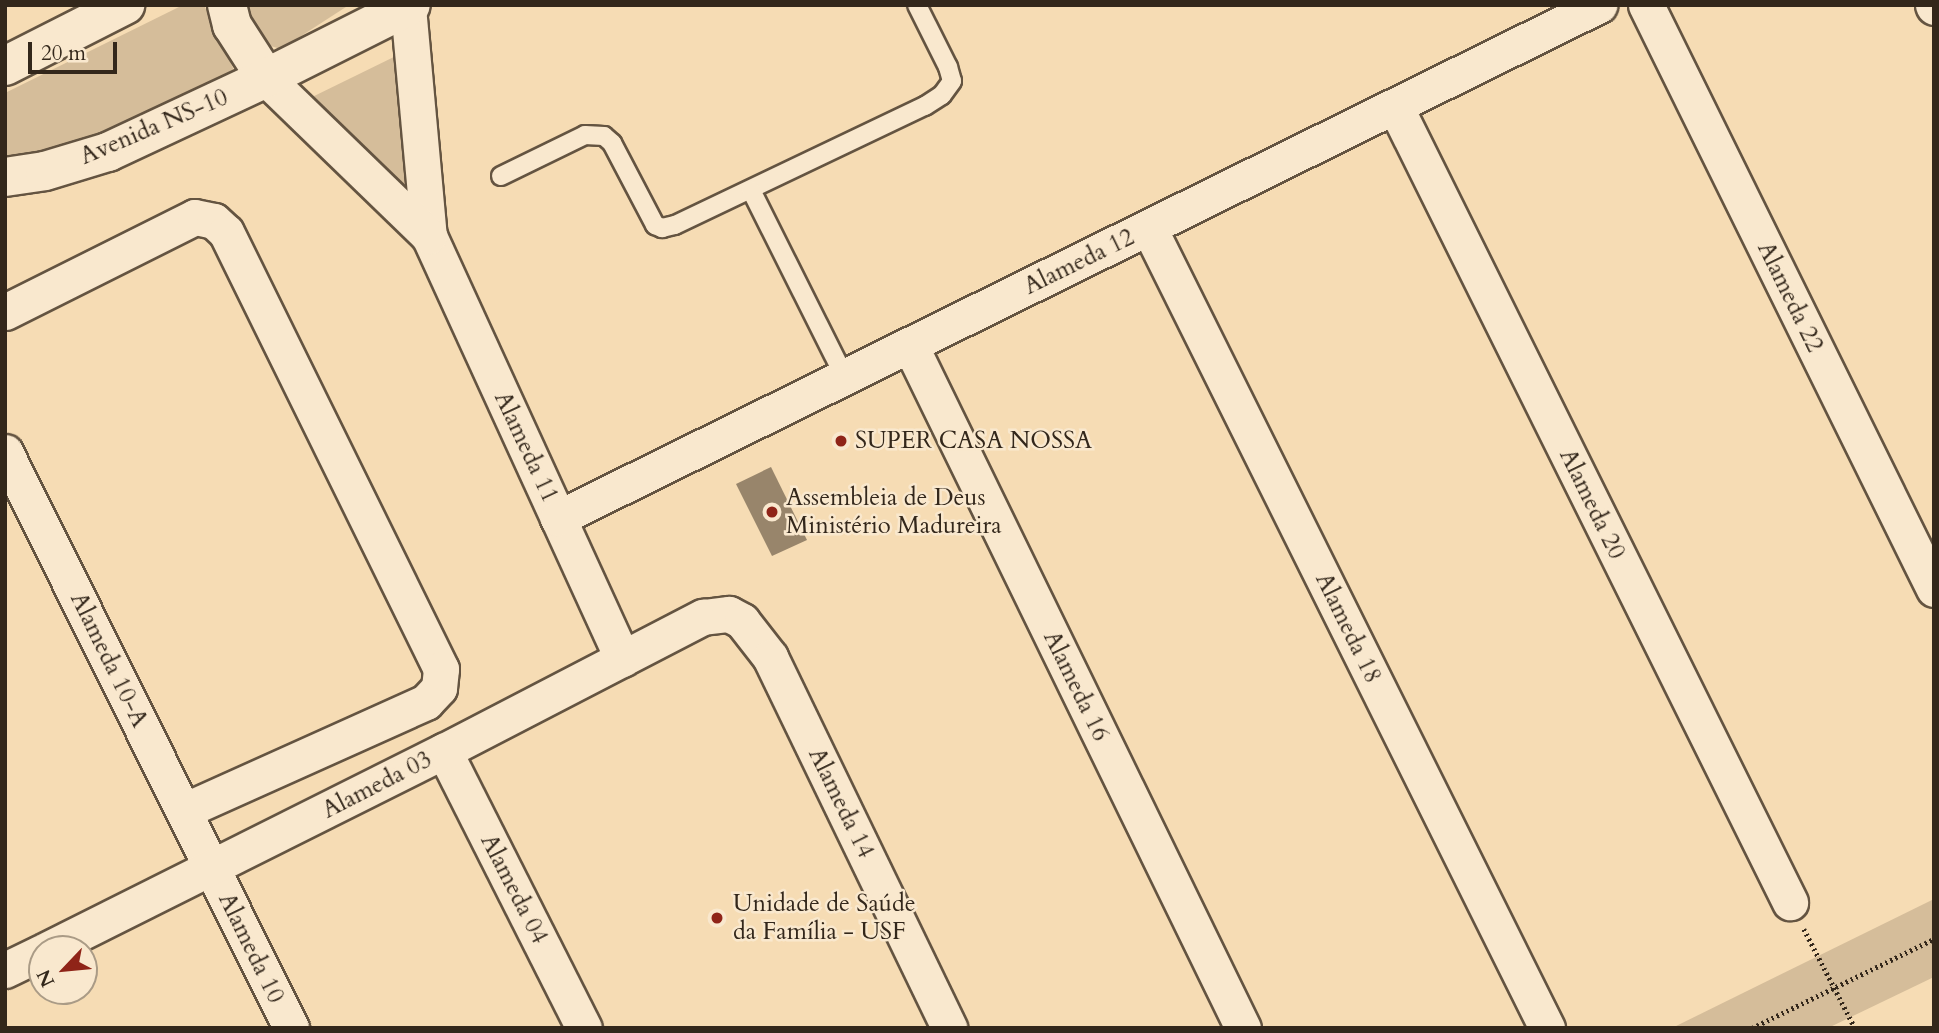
<!DOCTYPE html>
<html>
<head>
<meta charset="utf-8">
<style>
  body { margin:0 }
  #map { position:relative; width:1939px; height:1033px; overflow:hidden; background:#f6dcb4; font-family:Cardo,serif }
  div>[style] { position:absolute }
  .green>* { inset:0; background:#d5bd9a }
  .building>* { inset:0; background:#98856b }
  .path>* { height:4.5px; margin-top:-2.25px; transform-origin:0; background:repeating-linear-gradient(90deg,#33271b 0 2px,transparent 0 5.5px) }
  .roads { filter:drop-shadow(2px 0 #645441) drop-shadow(-2px 0 #645441) drop-shadow(0 2px #645441) drop-shadow(0 -2px #645441) }
  .lane>* { height:18px; margin:-9px; padding:0 9px; transform-origin:9px; border-radius:9px; background:#f9e8ce }
  .street>* { height:35px; margin:-17.5px; padding:0 17.5px; transform-origin:17.5px; border-radius:17.5px; background:#f9e8ce }
  .secondary>* { height:38px; margin:-19px; padding:0 19px; transform-origin:19px; border-radius:19px; background:#f9e8ce }
  .dots>* { width:19px; height:19px; translate:-50% -50%; box-sizing:border-box; border:4px solid #f9e8ce; border-radius:50% }
  span { translate:-50% -50%; white-space:nowrap; text-align:center; line-height:1.15; -webkit-text-stroke:5px #f9e8ce; paint-order:stroke }
  .street-label { font-size:24px; color:#33271b }
  .poi-label { font-size:24px; color:#33271b }
  .left { translate:0 -50%; text-align:left }
  .frame { position:absolute; inset:0; border:7px solid #33271b; pointer-events:none }
  .north { position:absolute; left:28px; top:935px; width:70px; height:70px; box-sizing:border-box; background:#f9e8ce; border:2px solid #aa9b86; border-radius:50%; rotate:244deg; font-size:19px; font-weight:700; line-height:28px; text-align:center; color:#33271b }
  .north::after { content:''; display:block; margin:auto; width:24px; height:32px; background:#8f2418; clip-path:polygon(50% 0,100% 100%,50% 72%,0 100%) }
  .scale { position:absolute; left:28px; top:42px; width:89px; height:32px; box-sizing:border-box; border:4px solid #33271b; border-top:0; padding-left:9px; font-size:21px; line-height:24px; white-space:nowrap; color:#33271b; -webkit-text-stroke:5px #f9e8ce; paint-order:stroke }
</style>
</head>
<body>
<div id="map">
  <div class="green">
    <div style="clip-path:polygon(183px 5px,204px 5px,238px 79px,139px 129px,5px 166px,5px 93px)"></div>
    <div style="clip-path:polygon(249px 5px,349px 5px,281px 49px,267px 45px,246px 19px)"></div>
    <div style="clip-path:polygon(402px 53px,422px 212px,304px 101px)"></div>
    <div style="clip-path:polygon(1934px 899px,1934px 977px,1828px 1028px,1672px 1028px)"></div>
  </div>
  <div class="building">
    <div style="clip-path:polygon(771px 467px,807px 540px,772px 556px,736px 484px)"></div>
  </div>
  <div class="path">
    <div style="left:1804px;top:929px;width:111px;rotate:62.7deg"></div>
    <div style="left:1752px;top:1028px;width:203px;rotate:-26.1deg"></div>
  </div>
  <div class="roads">
    <div class="lane">
      <div style="left:501px;top:176px;width:93px;rotate:-26deg"></div>
      <div style="left:585px;top:135px;width:19px;rotate:3deg"></div>
      <div style="left:604px;top:136px;width:11px;rotate:41deg"></div>
      <div style="left:612px;top:143px;width:93px;rotate:62.3deg"></div>
      <div style="left:655px;top:225px;width:8px;rotate:23deg"></div>
      <div style="left:662px;top:228px;width:13px;rotate:-13deg"></div>
      <div style="left:675px;top:225px;width:277px;rotate:-25.5deg"></div>
      <div style="left:925px;top:106px;width:20px;rotate:-33deg"></div>
      <div style="left:942px;top:95px;width:17px;rotate:-54deg"></div>
      <div style="left:952px;top:81px;width:15px;rotate:-106deg"></div>
      <div style="left:948px;top:67px;width:69px;rotate:-116.6deg"></div>
      <div style="left:751px;top:190px;width:210px;rotate:63.4deg"></div>
    </div>
    <div class="street">
      <div style="left:1646px;top:5px;width:651px;rotate:63.75deg"></div>
      <div style="left:1933px;top:5px;width:2px;rotate:63deg"></div>
      <div style="left:408px;top:7px;width:230px;rotate:84.8deg"></div>
      <div style="left:429px;top:236px;width:465px;rotate:65.4deg"></div>
      <div style="left:266px;top:78px;width:227px;rotate:44.1deg"></div>
      <div style="left:1395px;top:106px;width:889px;rotate:63.61deg"></div>
      <div style="left:1149px;top:228px;width:894px;rotate:63.55deg"></div>
      <div style="left:5px;top:312px;width:212px;rotate:-26.6deg"></div>
      <div style="left:195px;top:217px;width:19px;rotate:12deg"></div>
      <div style="left:214px;top:221px;width:16px;rotate:43deg"></div>
      <div style="left:226px;top:232px;width:487px;rotate:63.8deg"></div>
      <div style="left:441px;top:669px;width:19px;rotate:96deg"></div>
      <div style="left:439px;top:688px;width:19px;rotate:133deg"></div>
      <div style="left:426px;top:702px;width:265px;rotate:155.8deg"></div>
      <div style="left:910px;top:345px;width:760px;rotate:64.01deg"></div>
      <div style="left:5px;top:452px;width:643px;rotate:63.59deg"></div>
      <div style="left:558px;top:518px;width:1161px;rotate:-26.23deg"></div>
      <div style="left:444px;top:751px;width:310px;rotate:63.2deg"></div>
      <div style="left:48px;top:949px;width:443px;rotate:-26.6deg"></div>
      <div style="left:444px;top:751px;width:292px;rotate:-27.4deg"></div>
      <div style="left:703px;top:617px;width:26px;rotate:-7deg"></div>
      <div style="left:729px;top:614px;width:15px;rotate:28deg"></div>
      <div style="left:742px;top:621px;width:46px;rotate:52.1deg"></div>
      <div style="left:770px;top:657px;width:412px;rotate:64.2deg"></div>
      <div style="left:5px;top:970px;width:41px;rotate:-25.9deg"></div>
    </div>
    <div class="secondary">
      <div style="left:227px;top:5px;width:21px;rotate:76deg"></div>
      <div style="left:232px;top:25px;width:63px;rotate:57.3deg"></div>
      <div style="left:5px;top:66px;width:135px;rotate:-26.9deg"></div>
      <div style="left:5px;top:177px;width:40px;rotate:-8.5deg"></div>
      <div style="left:45px;top:171px;width:66px;rotate:-16.8deg"></div>
      <div style="left:108px;top:152px;width:174px;rotate:-25.1deg"></div>
      <div style="left:266px;top:78px;width:162px;rotate:-26.7deg"></div>
    </div>
  </div>
  <div class="dots">
    <div style="left:841px;top:441px;background:#8f2418"></div>
    <div style="left:772px;top:512px;background:#8f2418"></div>
    <div style="left:717px;top:918px;background:#8f2418"></div>
  </div>
  <div class="street-label">
    <span style="left:154px;top:127px;rotate:-23deg">Avenida NS-10</span>
    <span style="left:1079px;top:262px;rotate:-26deg">Alameda 12</span>
    <span style="left:1790px;top:297px;rotate:64deg">Alameda 22</span>
    <span style="left:526px;top:447px;rotate:65deg">Alameda 11</span>
    <span style="left:1592px;top:504px;rotate:64deg">Alameda 20</span>
    <span style="left:1348px;top:628px;rotate:64deg">Alameda 18</span>
    <span style="left:109px;top:660px;rotate:64deg">Alameda 10-A</span>
    <span style="left:1076px;top:686px;rotate:64deg">Alameda 16</span>
    <span style="left:377px;top:785px;rotate:-27deg">Alameda 03</span>
    <span style="left:841px;top:803px;rotate:64deg">Alameda 14</span>
    <span style="left:514px;top:889px;rotate:63deg">Alameda 04</span>
    <span style="left:251px;top:948px;rotate:64deg">Alameda 10</span>
  </div>
  <div class="poi-label">
    <span class="left" style="left:855px;top:441px">SUPER CASA NOSSA</span>
    <span class="left" style="left:786px;top:512px">Assembleia de Deus<br>Ministério Madureira</span>
    <span class="left" style="left:733px;top:918px">Unidade de Saúde<br>da Família - USF</span>
  </div>
  <div class="frame"></div>
  <div class="north">N</div>
  <div class="scale">20 m</div>
</div>
</body>
</html>
